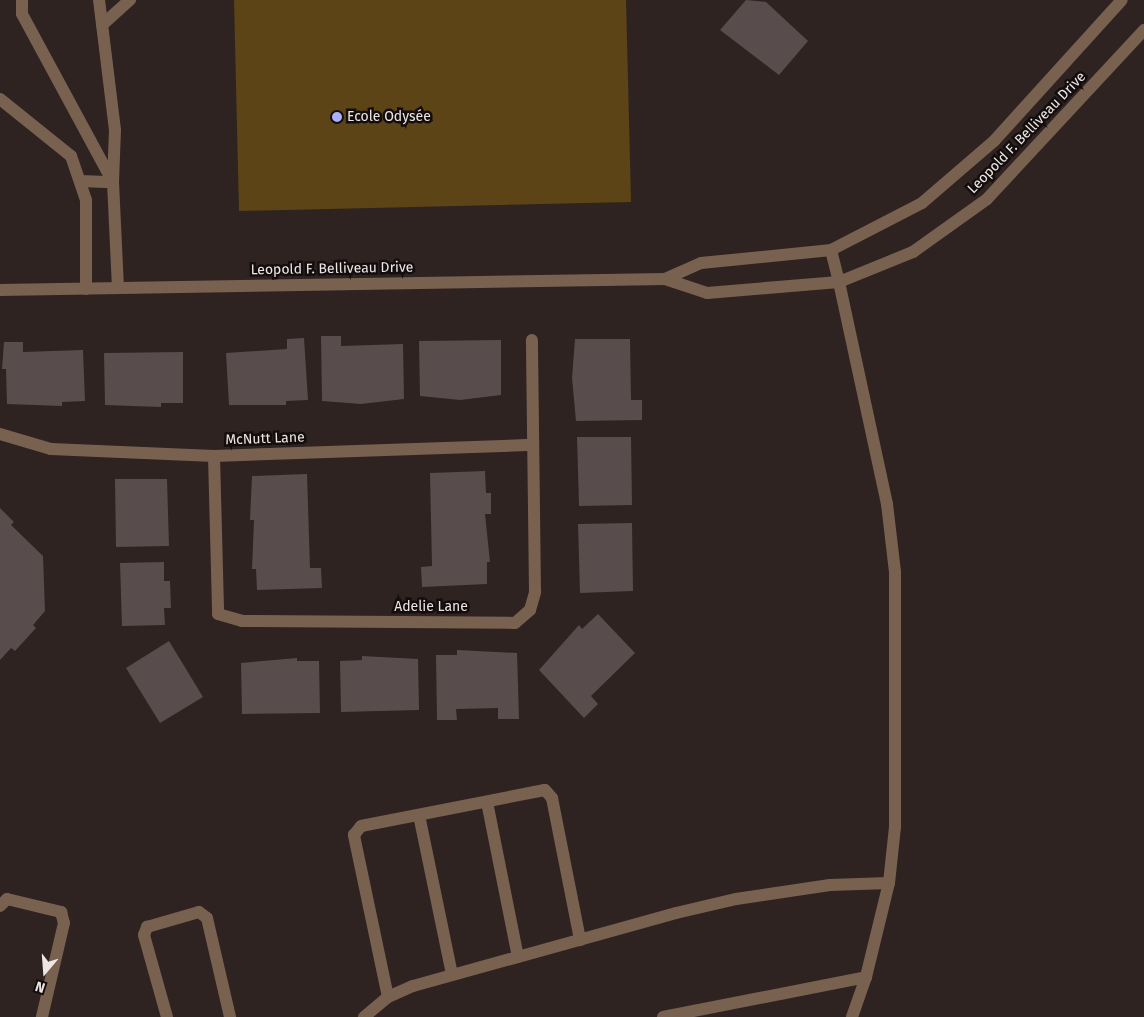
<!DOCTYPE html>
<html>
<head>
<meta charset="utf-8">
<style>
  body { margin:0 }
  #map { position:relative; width:1144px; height:1017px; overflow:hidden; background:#2e2321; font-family:"Fira Sans",sans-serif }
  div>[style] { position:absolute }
  .green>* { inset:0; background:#5c4417 }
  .building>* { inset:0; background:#584c4d }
  .lane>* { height:12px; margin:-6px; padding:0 6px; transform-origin:6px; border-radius:6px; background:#796150 }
  .street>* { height:12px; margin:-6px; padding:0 6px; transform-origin:6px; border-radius:6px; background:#796150 }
  .dots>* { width:14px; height:14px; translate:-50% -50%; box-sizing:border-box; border:2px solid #130e0d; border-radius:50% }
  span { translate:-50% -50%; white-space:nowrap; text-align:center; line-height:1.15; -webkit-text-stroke:5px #130e0d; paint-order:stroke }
  .poi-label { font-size:14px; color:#ede6e4 }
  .left { translate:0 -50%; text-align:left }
  .street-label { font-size:14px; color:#ede6e4 }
  .north { position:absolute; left:20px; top:947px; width:50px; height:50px; -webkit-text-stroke:4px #130e0d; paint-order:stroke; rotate:198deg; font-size:14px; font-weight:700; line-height:20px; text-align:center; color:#ede6e4 }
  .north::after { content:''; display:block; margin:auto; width:18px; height:22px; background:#ede6e4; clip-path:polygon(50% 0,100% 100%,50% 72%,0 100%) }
</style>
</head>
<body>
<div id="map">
  <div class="green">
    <div style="clip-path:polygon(234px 0,626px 0,631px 202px,239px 211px)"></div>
  </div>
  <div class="building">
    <div style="clip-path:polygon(746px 0,766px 2px,808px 41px,779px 75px,720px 30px)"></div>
    <div style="clip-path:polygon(321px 336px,341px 336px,341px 346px,403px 344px,404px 399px,361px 404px,322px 401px)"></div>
    <div style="clip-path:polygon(304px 338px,308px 400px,286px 401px,286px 405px,229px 405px,226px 353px,287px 349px,287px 339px)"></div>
    <div style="clip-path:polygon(575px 339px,630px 339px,631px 400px,642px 400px,642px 420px,576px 421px,572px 378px)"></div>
    <div style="clip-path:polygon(501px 340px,501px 395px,460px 400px,420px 396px,419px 341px)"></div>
    <div style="clip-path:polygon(4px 342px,23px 342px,23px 352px,83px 350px,85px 401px,62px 402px,62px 406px,7px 404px,6px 369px,2px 369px)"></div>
    <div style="clip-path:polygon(183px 352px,183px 403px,161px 403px,161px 407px,105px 405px,104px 353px)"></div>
    <div style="clip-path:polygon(577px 437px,631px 437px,632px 505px,579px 506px)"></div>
    <div style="clip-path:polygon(485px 471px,486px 493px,491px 493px,491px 514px,485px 514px,490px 562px,487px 562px,487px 584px,422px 587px,421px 567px,432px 566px,430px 473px)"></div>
    <div style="clip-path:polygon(307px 474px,310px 568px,321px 568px,322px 588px,257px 590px,256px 569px,252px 569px,254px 520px,250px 520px,252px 476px)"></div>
    <div style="clip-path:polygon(115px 479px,167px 479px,169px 546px,116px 547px)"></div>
    <div style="clip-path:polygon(0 508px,14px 522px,11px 525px,43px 556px,45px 611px,33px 625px,36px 628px,15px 651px,11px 648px,0 660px)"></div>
    <div style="clip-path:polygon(632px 523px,633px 591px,580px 593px,578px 524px)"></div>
    <div style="clip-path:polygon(164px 562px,164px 581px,170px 581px,171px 608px,164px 608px,165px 625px,122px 626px,120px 563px)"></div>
    <div style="clip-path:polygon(598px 614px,635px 653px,591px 696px,598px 704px,584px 718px,539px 670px,579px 625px,582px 629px)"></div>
    <div style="clip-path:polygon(169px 641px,203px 697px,160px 723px,126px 668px)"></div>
    <div style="clip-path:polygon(457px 650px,517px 653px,519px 719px,498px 719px,498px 708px,456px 709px,457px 720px,437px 720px,436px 655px,457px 655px)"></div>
    <div style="clip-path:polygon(362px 656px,418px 659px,419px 710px,341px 712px,340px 661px,362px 660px)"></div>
    <div style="clip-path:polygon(297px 658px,297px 661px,319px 661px,320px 713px,242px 714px,241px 663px)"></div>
  </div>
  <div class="lane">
    <div style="left:22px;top:0;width:14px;rotate:90deg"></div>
    <div style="left:22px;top:14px;width:191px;rotate:61.6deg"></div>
    <div style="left:113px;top:182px;width:106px;rotate:87.3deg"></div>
    <div style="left:102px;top:25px;width:38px;rotate:-42deg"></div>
    <div style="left:0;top:99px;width:91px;rotate:38.8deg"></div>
    <div style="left:71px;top:156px;width:46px;rotate:71.2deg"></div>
    <div style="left:86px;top:200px;width:89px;rotate:90deg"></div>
    <div style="left:80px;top:181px;width:33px;rotate:2deg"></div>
    <div style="left:113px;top:182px;width:52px;rotate:-87.8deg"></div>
    <div style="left:115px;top:130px;width:131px;rotate:-97deg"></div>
    <div style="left:487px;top:802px;width:158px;rotate:78.7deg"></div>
    <div style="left:419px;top:815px;width:163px;rotate:78.3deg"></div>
    <div style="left:0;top:906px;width:10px;rotate:-45deg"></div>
    <div style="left:7px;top:899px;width:56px;rotate:13.5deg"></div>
    <div style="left:61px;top:912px;width:11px;rotate:75deg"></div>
    <div style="left:64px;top:923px;width:97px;rotate:103.2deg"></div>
    <div style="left:388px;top:997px;width:166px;rotate:-101.9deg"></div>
    <div style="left:354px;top:835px;width:11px;rotate:-52deg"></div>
    <div style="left:361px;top:826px;width:187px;rotate:-11.1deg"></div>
    <div style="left:545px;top:790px;width:11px;rotate:49deg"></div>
    <div style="left:552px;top:798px;width:145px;rotate:78.8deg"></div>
    <div style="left:167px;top:1017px;width:85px;rotate:-105.7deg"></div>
    <div style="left:144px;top:935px;width:9px;rotate:-69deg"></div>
    <div style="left:147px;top:927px;width:54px;rotate:-16.1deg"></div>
    <div style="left:199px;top:912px;width:10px;rotate:37deg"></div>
    <div style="left:207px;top:918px;width:102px;rotate:76.9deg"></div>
    <div style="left:364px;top:1017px;width:31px;rotate:-40deg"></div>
    <div style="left:388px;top:997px;width:27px;rotate:-24deg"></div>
    <div style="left:413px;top:986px;width:273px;rotate:-15.5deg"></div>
    <div style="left:676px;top:913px;width:62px;rotate:-13.1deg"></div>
    <div style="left:736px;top:899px;width:95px;rotate:-8.5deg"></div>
    <div style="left:830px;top:885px;width:59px;rotate:-1.9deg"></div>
    <div style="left:889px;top:883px;width:56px;rotate:-83.9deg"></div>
    <div style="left:895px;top:827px;width:255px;rotate:-90deg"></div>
    <div style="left:895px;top:572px;width:68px;rotate:-96.7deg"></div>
    <div style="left:887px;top:504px;width:227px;rotate:-102.2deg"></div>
    <div style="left:663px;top:1017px;width:207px;rotate:-11.1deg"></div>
    <div style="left:852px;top:1017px;width:42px;rotate:-70.7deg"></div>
    <div style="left:866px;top:977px;width:97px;rotate:-76.3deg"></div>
  </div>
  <div class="street">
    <div style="left:831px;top:250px;width:33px;rotate:76deg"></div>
    <div style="left:665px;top:279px;width:39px;rotate:-24deg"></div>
    <div style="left:701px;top:263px;width:131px;rotate:-5.7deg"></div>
    <div style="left:831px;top:250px;width:102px;rotate:-27.3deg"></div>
    <div style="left:922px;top:203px;width:95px;rotate:-40.7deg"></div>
    <div style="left:994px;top:141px;width:190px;rotate:-47.8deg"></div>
    <div style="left:0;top:290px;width:665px;rotate:-0.95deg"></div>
    <div style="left:665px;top:279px;width:44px;rotate:18.4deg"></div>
    <div style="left:707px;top:293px;width:132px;rotate:-4.8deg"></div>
    <div style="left:839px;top:282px;width:80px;rotate:-22.1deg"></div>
    <div style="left:913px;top:252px;width:91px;rotate:-35.6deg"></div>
    <div style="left:987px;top:199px;width:231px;rotate:-47.1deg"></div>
    <div style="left:0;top:434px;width:53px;rotate:16.4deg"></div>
    <div style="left:51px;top:449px;width:163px;rotate:2.5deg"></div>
    <div style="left:214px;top:456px;width:319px;rotate:-2deg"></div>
    <div style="left:214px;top:456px;width:158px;rotate:88.5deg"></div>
    <div style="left:218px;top:614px;width:25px;rotate:16deg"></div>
    <div style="left:242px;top:621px;width:273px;rotate:0.4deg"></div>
    <div style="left:515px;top:623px;width:20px;rotate:-41deg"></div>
    <div style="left:530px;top:610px;width:19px;rotate:-74deg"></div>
    <div style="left:535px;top:592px;width:252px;rotate:-90.7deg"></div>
  </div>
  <div class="dots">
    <div style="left:337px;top:117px;background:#acaffb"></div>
  </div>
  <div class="poi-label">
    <span class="left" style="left:347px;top:117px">Ecole Odysée</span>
  </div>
  <div class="street-label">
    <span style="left:1027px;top:133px;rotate:-46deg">Leopold F. Belliveau Drive</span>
    <span style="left:332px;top:269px;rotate:-1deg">Leopold F. Belliveau Drive</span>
    <span style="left:265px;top:439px;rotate:-2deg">McNutt Lane</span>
    <span style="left:431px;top:607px">Adelie Lane</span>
  </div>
  <div class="north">N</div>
</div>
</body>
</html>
